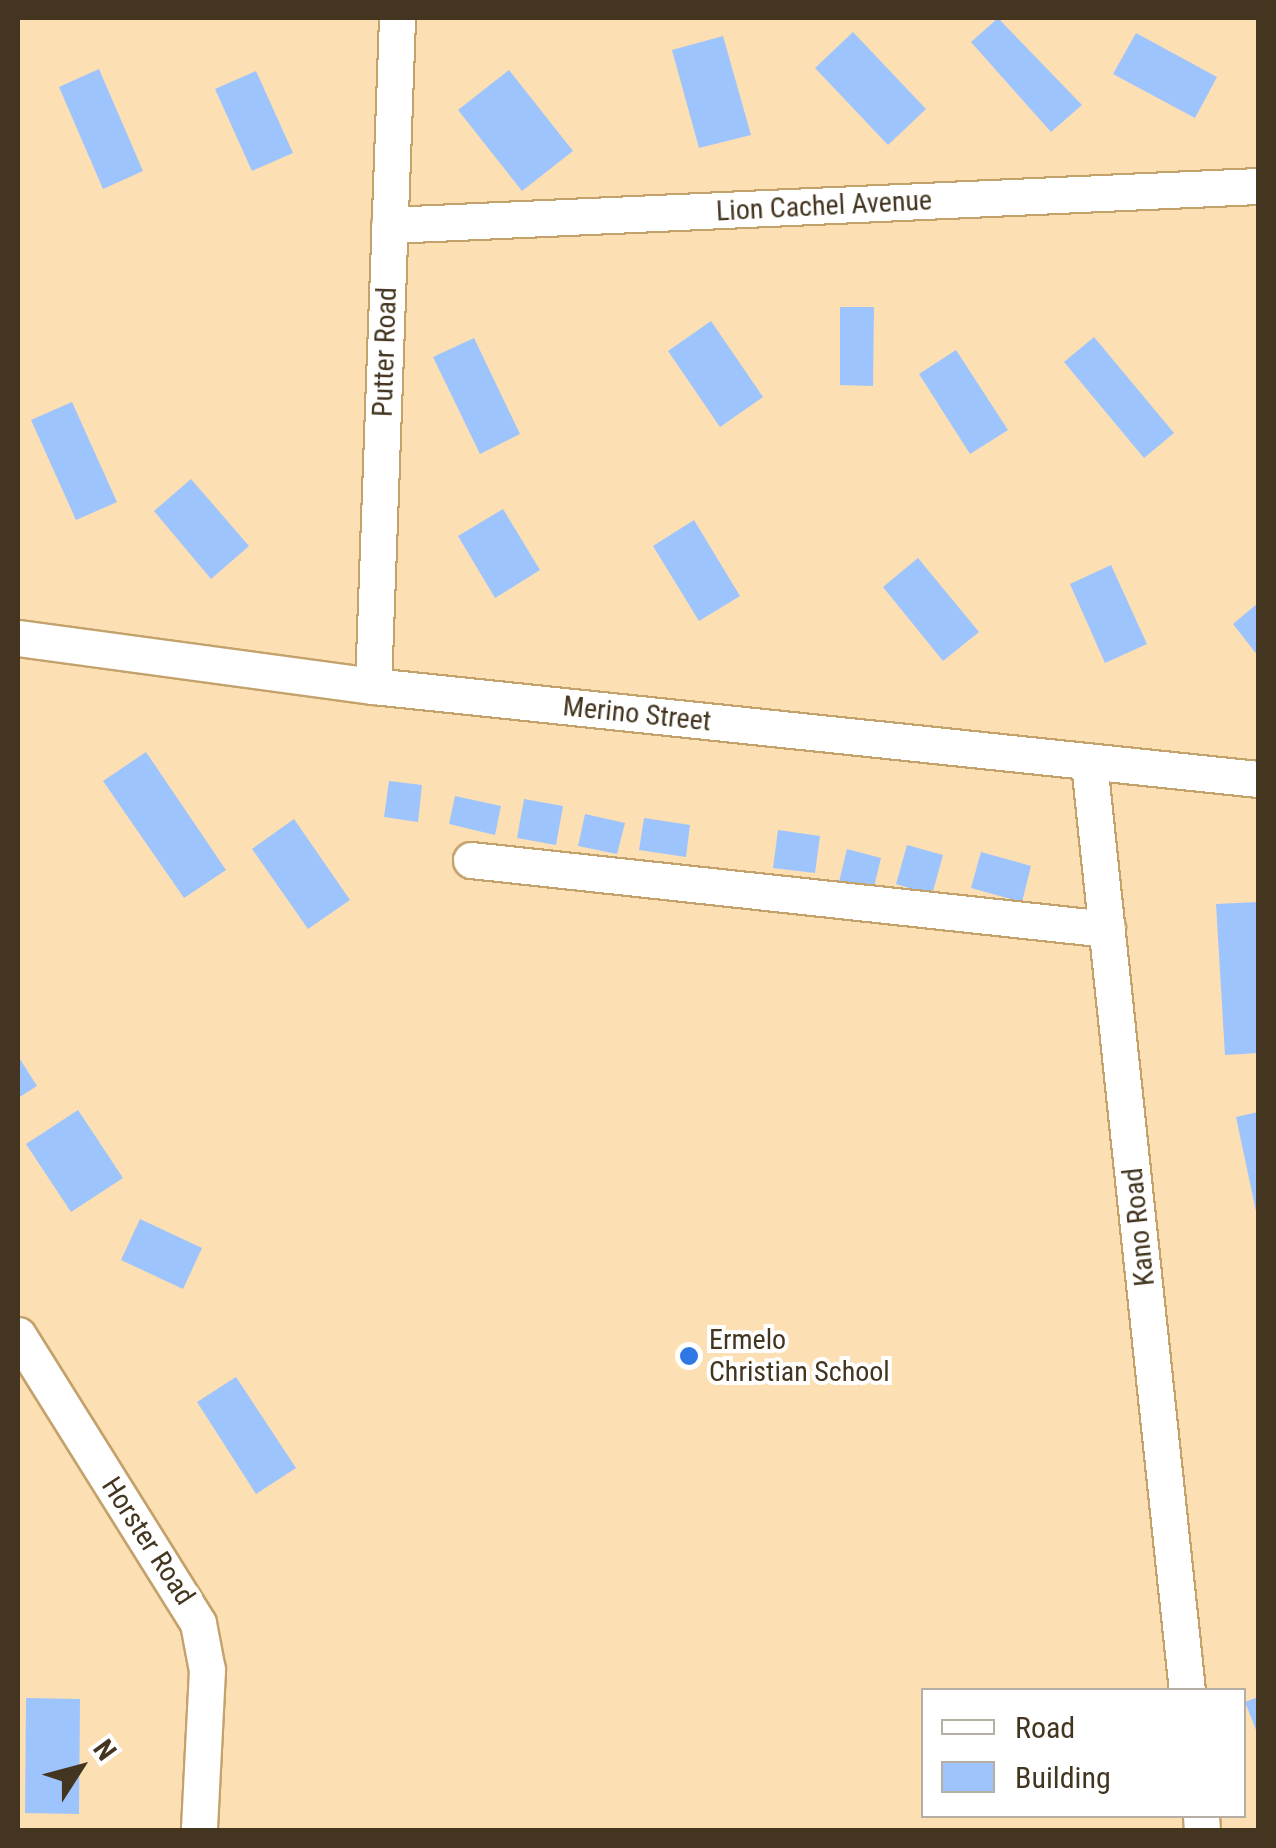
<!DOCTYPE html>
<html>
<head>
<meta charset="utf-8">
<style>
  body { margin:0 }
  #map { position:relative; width:1276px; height:1848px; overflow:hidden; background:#fcdfb3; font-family:"Roboto Condensed",sans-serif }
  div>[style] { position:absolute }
  .building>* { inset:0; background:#9ec4fe }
  .roads { filter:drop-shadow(2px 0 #c4a26c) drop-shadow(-2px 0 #c4a26c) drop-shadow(0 2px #c4a26c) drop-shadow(0 -2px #c4a26c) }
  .minor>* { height:35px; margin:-17.5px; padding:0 17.5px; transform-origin:17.5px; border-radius:17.5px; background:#fff }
  .dots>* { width:28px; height:28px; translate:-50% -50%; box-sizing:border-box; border:5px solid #fff; border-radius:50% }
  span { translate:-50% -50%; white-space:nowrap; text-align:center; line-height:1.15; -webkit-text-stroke:8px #fff; paint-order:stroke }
  .street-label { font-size:28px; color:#43351f }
  .poi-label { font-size:28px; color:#43351f }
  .left { translate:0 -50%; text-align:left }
  .frame { position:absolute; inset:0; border:20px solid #43351f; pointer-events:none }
  .legend { position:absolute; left:921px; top:1688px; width:325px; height:130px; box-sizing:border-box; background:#fff; border:2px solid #b4aea5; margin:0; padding:12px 18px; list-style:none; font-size:30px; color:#43351f }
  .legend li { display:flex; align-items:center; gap:20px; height:50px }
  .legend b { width:50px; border:2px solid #b4aea5 }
  .north { position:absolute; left:30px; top:1718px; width:100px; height:100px; -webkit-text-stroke:8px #fff; paint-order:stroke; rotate:54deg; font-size:28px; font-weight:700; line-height:40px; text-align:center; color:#43351f }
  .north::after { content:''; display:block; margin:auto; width:35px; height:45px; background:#43351f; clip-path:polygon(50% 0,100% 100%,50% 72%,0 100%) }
</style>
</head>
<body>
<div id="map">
  <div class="building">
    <div style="clip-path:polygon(998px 18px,1082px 105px,1051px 132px,971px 42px)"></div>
    <div style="clip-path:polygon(853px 32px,926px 109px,888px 145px,815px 68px)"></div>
    <div style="clip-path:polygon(1136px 33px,1217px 77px,1195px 118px,1113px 74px)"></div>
    <div style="clip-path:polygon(723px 36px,751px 135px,699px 148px,672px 50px)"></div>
    <div style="clip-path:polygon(99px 69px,143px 171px,103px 189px,59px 87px)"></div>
    <div style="clip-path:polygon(509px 70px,573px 151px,522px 191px,458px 110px)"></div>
    <div style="clip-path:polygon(256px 71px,293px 153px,252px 171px,215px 89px)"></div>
    <div style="clip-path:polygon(840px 307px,874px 307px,873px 386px,840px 385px)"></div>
    <div style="clip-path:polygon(711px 321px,763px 397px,720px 427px,668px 351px)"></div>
    <div style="clip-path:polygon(1094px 337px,1174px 433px,1144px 458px,1064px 362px)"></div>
    <div style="clip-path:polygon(474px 338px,520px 434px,480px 454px,433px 357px)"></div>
    <div style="clip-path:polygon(956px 350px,1008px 430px,970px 454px,919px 374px)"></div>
    <div style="clip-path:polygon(72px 402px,117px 502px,76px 520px,31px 420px)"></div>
    <div style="clip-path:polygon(191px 479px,249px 546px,211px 579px,154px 511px)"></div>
    <div style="clip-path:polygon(503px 509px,540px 570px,495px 598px,458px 536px)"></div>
    <div style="clip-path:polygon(694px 520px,740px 596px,699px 621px,653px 546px)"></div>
    <div style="clip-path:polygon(918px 558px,979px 632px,943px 661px,883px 587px)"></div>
    <div style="clip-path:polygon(1111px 565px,1147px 644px,1105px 663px,1070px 584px)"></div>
    <div style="clip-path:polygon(1258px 603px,1258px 656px,1233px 624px)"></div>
    <div style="clip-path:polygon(146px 752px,226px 870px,184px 898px,103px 781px)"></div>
    <div style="clip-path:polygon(389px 781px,422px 785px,418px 822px,384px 817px)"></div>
    <div style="clip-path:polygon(455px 796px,501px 806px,495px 835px,449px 824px)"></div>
    <div style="clip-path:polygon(524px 799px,563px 806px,556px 845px,517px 838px)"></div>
    <div style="clip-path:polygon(585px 814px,625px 823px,617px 854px,578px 846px)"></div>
    <div style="clip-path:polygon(644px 818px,690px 825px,686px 857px,639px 850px)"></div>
    <div style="clip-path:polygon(294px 819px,350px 900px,308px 929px,252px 849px)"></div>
    <div style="clip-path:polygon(778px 830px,820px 836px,815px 873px,773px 868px)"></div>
    <div style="clip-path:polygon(907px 845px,943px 855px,932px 895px,896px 884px)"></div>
    <div style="clip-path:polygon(847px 849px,881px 858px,873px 891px,839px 882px)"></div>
    <div style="clip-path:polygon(981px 852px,1031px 866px,1022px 902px,971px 888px)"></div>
    <div style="clip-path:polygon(1258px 902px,1258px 1053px,1225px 1055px,1216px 904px)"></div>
    <div style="clip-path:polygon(18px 1056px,37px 1086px,18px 1098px)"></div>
    <div style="clip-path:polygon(78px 1110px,123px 1178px,71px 1212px,26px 1144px)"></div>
    <div style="clip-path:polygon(1258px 1112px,1258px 1216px,1257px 1216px,1236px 1117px)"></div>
    <div style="clip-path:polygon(140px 1219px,202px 1248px,183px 1289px,121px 1260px)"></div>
    <div style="clip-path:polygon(236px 1377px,296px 1468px,256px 1494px,197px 1402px)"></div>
    <div style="clip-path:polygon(1258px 1697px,1258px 1735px,1245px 1702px)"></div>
    <div style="clip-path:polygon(26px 1698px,80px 1699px,79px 1814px,25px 1813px)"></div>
  </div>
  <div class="roads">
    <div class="minor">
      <div style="left:389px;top:225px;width:870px;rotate:-2.57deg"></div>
      <div style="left:18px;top:638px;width:358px;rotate:7.7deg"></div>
      <div style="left:373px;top:686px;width:890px;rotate:6deg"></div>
      <div style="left:373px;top:686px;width:668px;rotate:-87.94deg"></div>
      <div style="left:1089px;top:763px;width:932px;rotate:83.97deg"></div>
      <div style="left:471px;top:860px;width:640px;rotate:6.19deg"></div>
      <div style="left:18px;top:1335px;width:340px;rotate:58deg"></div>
      <div style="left:198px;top:1623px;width:48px;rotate:79.2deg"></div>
      <div style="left:207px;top:1670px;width:160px;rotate:92.9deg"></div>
      <div style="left:1201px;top:1816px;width:14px;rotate:86deg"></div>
    </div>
  </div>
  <div class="dots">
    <div style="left:689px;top:1356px;background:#2f77e4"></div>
  </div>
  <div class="street-label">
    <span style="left:824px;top:206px;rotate:-3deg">Lion Cachel Avenue</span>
    <span style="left:385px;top:352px;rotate:-88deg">Putter Road</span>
    <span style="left:637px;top:714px;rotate:6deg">Merino Street</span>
    <span style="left:1139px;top:1227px;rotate:-96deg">Kano Road</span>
    <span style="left:148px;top:1541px;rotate:57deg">Horster Road</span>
  </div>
  <div class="poi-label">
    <span class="left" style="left:709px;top:1356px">Ermelo<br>Christian School</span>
  </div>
  <div class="frame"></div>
  <ul class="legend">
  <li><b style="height:12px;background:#fff"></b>Road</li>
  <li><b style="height:28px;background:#9ec4fe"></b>Building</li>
  </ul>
  <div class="north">N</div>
</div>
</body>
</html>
